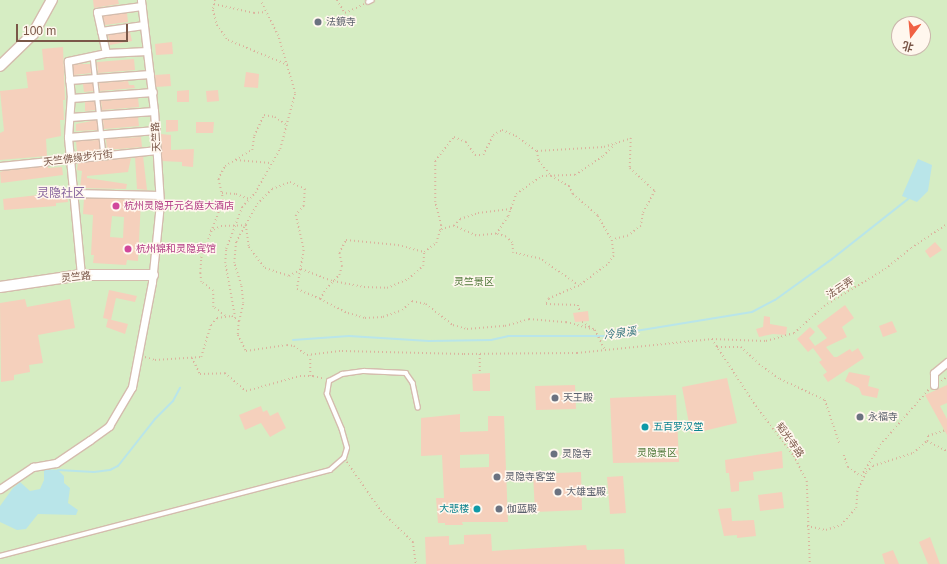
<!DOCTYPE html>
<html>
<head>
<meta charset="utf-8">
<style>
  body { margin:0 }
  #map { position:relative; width:947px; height:564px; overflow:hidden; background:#fef3e6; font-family:Helvetica,"Noto Sans SC",sans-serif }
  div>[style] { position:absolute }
  .green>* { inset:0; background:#d6edc3 }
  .water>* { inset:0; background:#b9e5e9 }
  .stream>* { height:2px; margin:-1px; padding:0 1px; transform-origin:1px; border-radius:1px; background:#b9e5e9 }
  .building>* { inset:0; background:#f5d0bc }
  .path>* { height:1.5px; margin-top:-0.75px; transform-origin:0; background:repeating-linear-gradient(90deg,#dbb39e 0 1px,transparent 0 4px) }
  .roads { filter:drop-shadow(1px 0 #d4bcad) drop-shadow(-1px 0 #d4bcad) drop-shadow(0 1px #d4bcad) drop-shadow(0 -1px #d4bcad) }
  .lane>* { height:3.5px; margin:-1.75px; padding:0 1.75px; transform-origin:1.75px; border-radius:1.75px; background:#fff }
  .street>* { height:7px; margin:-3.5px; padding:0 3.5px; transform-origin:3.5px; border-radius:3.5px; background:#fff }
  .secondary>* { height:10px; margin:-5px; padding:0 5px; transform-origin:5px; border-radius:5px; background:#fff }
  .dots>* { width:11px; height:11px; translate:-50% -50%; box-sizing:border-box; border:2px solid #fff7ee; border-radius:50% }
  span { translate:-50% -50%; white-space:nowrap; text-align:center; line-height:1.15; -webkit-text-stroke:3px #fff7ee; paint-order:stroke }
  .worship-label { font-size:10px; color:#5b616d }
  .left { translate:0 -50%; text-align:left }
  .street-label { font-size:10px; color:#7a5748 }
  .hotel-label { font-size:10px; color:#b23c85 }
  .park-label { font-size:10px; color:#527a3c }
  .culture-label { font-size:10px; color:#0d838f }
  .right { translate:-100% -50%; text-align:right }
  .water-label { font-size:11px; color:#3a7880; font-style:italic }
  .quarter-label { font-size:12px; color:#87649d }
  .north { position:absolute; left:891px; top:16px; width:40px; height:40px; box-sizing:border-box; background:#fff7ee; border:1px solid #cab7ac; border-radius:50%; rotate:196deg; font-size:11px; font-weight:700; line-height:16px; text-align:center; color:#7a5748 }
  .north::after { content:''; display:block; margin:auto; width:14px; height:18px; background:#f06143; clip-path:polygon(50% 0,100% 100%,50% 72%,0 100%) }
  .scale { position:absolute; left:16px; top:24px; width:112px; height:18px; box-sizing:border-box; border:2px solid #7a5748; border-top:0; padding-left:5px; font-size:12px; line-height:14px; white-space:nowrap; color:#7a5748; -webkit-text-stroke:3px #fff7ee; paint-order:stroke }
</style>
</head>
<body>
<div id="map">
  <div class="green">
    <div style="clip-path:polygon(evenodd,0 0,947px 0,947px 564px,0 564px,0 0,899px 24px,923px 24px,923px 48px,899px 48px,899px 24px)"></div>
  </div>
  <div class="water">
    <div style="clip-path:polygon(918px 159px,932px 165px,928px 191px,917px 202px,902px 196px)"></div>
    <div style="clip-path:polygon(44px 469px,58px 470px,64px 476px,64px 483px,70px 488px,68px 503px,78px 510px,76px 515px,38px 514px,26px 529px,17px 530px,0 522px,0 506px,13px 488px,20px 482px,30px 491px,40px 489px,44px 480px)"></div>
  </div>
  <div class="stream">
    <div style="left:293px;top:340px;width:56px;rotate:-4.1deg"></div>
    <div style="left:349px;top:336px;width:80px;rotate:3.6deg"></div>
    <div style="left:429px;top:341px;width:62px;rotate:-0.9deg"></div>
    <div style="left:491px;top:340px;width:17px;rotate:-13deg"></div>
    <div style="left:508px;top:336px;width:97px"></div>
    <div style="left:605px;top:336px;width:149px;rotate:-9.3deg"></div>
    <div style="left:752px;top:312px;width:26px;rotate:-28deg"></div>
    <div style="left:775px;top:300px;width:70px;rotate:-35.7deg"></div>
    <div style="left:832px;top:259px;width:97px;rotate:-38.3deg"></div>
    <div style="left:58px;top:470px;width:36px;rotate:3deg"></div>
    <div style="left:94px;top:472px;width:16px;rotate:-7deg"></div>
    <div style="left:110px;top:470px;width:9px;rotate:-27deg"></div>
    <div style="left:118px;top:466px;width:60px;rotate:-51.8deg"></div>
    <div style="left:155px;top:419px;width:25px;rotate:-45deg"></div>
    <div style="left:173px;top:401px;width:15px;rotate:-62deg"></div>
  </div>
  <div class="building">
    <div style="clip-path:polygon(93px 0,118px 0,119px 4px,94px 8px)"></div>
    <div style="clip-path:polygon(127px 13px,128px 22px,105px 25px,103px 16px)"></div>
    <div style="clip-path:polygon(130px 32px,132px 41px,110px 45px,108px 35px)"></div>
    <div style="clip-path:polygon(172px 42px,173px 54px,156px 55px,155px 44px)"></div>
    <div style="clip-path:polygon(63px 47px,65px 100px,63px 100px,64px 120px,60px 120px,61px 136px,46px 139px,47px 156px,0 160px,0 133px,4px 131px,0 91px,28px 88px,26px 72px,44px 70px,42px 49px)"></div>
    <div style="clip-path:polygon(134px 59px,135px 70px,98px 73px,97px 62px)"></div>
    <div style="clip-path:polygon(82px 64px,91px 64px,92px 73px,74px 75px,73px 65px)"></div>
    <div style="clip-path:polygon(246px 72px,259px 74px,258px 88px,244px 87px)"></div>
    <div style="clip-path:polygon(170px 74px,171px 86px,156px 87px,155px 75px)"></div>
    <div style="clip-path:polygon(128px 81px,129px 85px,134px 85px,135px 88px,100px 91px,99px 83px)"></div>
    <div style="clip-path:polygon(93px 83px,94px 91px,84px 92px,83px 84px)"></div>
    <div style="clip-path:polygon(189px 90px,189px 102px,177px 102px,177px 91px)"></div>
    <div style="clip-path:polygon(218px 90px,219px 101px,207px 102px,206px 91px)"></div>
    <div style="clip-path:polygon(138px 98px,139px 107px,102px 110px,101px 101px)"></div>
    <div style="clip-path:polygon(95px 101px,96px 110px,85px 111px,85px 102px)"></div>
    <div style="clip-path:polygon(138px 117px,139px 126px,104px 129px,103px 120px)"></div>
    <div style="clip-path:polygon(97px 120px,98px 130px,76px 131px,76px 124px)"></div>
    <div style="clip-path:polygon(166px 120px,178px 120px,178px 131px,166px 132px)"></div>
    <div style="clip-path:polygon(196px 122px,214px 122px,213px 133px,196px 133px)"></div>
    <div style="clip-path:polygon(161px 134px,171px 135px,171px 150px,194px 149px,193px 167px,182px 166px,182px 162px,162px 161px)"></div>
    <div style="clip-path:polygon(141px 137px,142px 147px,107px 150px,106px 139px)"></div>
    <div style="clip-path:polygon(99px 140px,100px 151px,77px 152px,76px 141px)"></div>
    <div style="clip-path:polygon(143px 156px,147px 190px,137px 189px,135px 157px)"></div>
    <div style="clip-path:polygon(131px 158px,128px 172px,87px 176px,87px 178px,127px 184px,126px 189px,80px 188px,82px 171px,77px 170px,78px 163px)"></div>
    <div style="clip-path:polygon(48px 166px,48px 168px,62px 167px,63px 175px,1px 183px,0 172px,3px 171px)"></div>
    <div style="clip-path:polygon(54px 188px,54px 194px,67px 194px,68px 202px,56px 203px,56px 206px,4px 210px,3px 199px,47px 194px,47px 189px)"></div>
    <div style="clip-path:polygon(evenodd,84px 198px,141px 200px,138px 261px,127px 260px,126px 265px,93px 263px,94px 255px,91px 255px,93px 215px,83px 214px,84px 198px,112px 216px,124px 217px,123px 238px,110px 237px,112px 216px)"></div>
    <div style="clip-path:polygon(935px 242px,942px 250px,930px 258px,925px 251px)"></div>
    <div style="clip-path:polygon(109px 290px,137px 296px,135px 302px,116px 298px,111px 320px,103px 318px)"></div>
    <div style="clip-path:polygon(25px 299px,27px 307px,70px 299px,75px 328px,38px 335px,43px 363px,29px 365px,30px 372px,14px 375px,14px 380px,1px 382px,0 303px)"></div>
    <div style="clip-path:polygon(845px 305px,854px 318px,842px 327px,847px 337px,826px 347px,834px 357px,837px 357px,850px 349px,852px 352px,858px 348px,864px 358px,828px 382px,823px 375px,827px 372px,819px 362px,822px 360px,813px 348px,808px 352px,797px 339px,810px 327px,815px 332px,809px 338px,815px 346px,827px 338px,817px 326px)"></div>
    <div style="clip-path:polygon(588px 311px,589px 321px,575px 322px,573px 313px)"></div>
    <div style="clip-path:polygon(764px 316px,770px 317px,770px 324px,787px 327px,786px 335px,773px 334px,759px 337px,756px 329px,763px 327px)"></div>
    <div style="clip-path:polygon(108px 319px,128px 324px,125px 334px,106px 327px)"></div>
    <div style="clip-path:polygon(892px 321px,897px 332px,883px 337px,879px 326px)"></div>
    <div style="clip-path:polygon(849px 372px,870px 376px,868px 386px,879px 389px,877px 398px,862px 395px,859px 388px,845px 381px)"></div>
    <div style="clip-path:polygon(490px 373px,490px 391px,473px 391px,472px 374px)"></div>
    <div style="clip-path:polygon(727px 378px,737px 423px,691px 434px,682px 387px)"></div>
    <div style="clip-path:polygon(575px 385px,576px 409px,536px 410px,535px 386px)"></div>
    <div style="clip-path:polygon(947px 385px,947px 403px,940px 406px,947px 419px,947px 435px,925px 395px)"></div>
    <div style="clip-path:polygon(676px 395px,679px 462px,613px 463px,610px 398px)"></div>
    <div style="clip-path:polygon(261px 406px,263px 412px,267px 410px,270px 416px,278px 412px,286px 428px,270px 437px,261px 423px,245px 430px,239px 415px)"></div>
    <div style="clip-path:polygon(evenodd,460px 414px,460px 432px,488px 431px,488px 416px,504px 416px,508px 522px,462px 522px,463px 525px,445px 525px,445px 523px,438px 523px,436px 498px,444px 498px,442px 455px,421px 456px,421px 418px,460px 414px,489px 454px,489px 467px,460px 468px,460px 455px,489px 454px)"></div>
    <div style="clip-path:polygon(782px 451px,783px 468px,753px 472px,754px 480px,739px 482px,739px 491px,731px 492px,729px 473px,726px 473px,725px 460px)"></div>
    <div style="clip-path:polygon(581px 472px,582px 510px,535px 512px,533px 474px)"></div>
    <div style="clip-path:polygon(623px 476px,626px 513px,610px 514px,607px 477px)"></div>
    <div style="clip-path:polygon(782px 492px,784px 508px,760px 511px,758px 495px)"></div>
    <div style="clip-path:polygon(731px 508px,732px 521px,754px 520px,756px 536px,737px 538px,737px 535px,724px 536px,718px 509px)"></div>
    <div style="clip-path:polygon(491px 534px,492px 551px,586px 545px,587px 550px,624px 549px,625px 564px,426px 564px,425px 537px,449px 536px,449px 545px,464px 544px,464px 535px)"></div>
    <div style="clip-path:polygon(930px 537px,940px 564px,928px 564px,919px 542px)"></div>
    <div style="clip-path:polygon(893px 550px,899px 564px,885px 564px,882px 554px)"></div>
  </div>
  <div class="path">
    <div style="left:215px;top:0;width:10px;rotate:101deg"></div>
    <div style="left:213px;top:10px;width:16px;rotate:75deg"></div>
    <div style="left:217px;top:25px;width:19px;rotate:54deg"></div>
    <div style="left:228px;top:40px;width:65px;rotate:22.6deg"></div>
    <div style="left:337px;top:0;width:15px;rotate:58deg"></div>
    <div style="left:345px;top:13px;width:21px;rotate:-25deg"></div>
    <div style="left:214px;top:4px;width:41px;rotate:12.7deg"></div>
    <div style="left:254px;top:13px;width:12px;rotate:-5deg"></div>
    <div style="left:537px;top:151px;width:10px;rotate:79deg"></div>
    <div style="left:539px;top:161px;width:19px;rotate:51deg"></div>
    <div style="left:551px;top:176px;width:21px;rotate:29deg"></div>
    <div style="left:569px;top:186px;width:9px;rotate:63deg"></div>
    <div style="left:573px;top:194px;width:33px;rotate:41deg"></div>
    <div style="left:598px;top:216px;width:28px;rotate:60deg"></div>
    <div style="left:236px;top:160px;width:34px;rotate:5deg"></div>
    <div style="left:222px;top:193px;width:14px;rotate:4deg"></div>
    <div style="left:236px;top:194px;width:14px;rotate:21deg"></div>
    <div style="left:454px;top:226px;width:9px;rotate:-49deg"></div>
    <div style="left:460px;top:219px;width:19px;rotate:-18deg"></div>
    <div style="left:478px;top:213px;width:33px;rotate:-7deg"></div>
    <div style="left:210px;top:231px;width:12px;rotate:-24deg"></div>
    <div style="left:221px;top:226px;width:25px;rotate:-2deg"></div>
    <div style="left:246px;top:225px;width:22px;rotate:82deg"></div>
    <div style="left:249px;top:247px;width:26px;rotate:53deg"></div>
    <div style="left:265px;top:268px;width:25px;rotate:18deg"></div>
    <div style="left:289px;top:276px;width:14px;rotate:-30deg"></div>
    <div style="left:301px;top:269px;width:34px;rotate:21deg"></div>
    <div style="left:333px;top:281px;width:32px;rotate:11deg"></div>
    <div style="left:364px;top:287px;width:23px;rotate:2deg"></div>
    <div style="left:387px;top:288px;width:23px;rotate:-23deg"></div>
    <div style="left:408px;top:279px;width:20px;rotate:-41deg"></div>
    <div style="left:423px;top:266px;width:14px;rotate:-86deg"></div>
    <div style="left:496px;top:234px;width:22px;rotate:-56deg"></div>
    <div style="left:508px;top:216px;width:23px;rotate:-70deg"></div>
    <div style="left:516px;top:194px;width:32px;rotate:-35deg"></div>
    <div style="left:542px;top:176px;width:33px;rotate:-2deg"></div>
    <div style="left:575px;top:175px;width:34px;rotate:-34deg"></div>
    <div style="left:603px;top:156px;width:16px;rotate:-45deg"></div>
    <div style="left:579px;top:286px;width:33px;rotate:157deg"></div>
    <div style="left:549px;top:299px;width:6px;rotate:121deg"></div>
    <div style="left:546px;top:304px;width:32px;rotate:2deg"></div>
    <div style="left:578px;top:305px;width:7px;rotate:74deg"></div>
    <div style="left:320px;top:299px;width:31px;rotate:27deg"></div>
    <div style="left:348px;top:313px;width:18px;rotate:16deg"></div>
    <div style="left:365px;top:318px;width:18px;rotate:-3deg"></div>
    <div style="left:383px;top:317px;width:20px;rotate:-20deg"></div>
    <div style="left:402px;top:310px;width:13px;rotate:-42deg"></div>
    <div style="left:412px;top:301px;width:14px;rotate:12deg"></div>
    <div style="left:426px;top:304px;width:34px;rotate:38deg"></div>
    <div style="left:453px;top:325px;width:15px;rotate:16deg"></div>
    <div style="left:467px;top:329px;width:38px;rotate:-5deg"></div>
    <div style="left:505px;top:326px;width:25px;rotate:-16deg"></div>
    <div style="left:529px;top:319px;width:37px;rotate:5deg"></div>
    <div style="left:566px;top:322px;width:30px;rotate:15deg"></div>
    <div style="left:225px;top:316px;width:15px;rotate:-143deg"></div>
    <div style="left:213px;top:307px;width:16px;rotate:-90deg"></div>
    <div style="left:213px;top:291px;width:15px;rotate:-143deg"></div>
    <div style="left:201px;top:282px;width:9px;rotate:-96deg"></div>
    <div style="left:200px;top:273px;width:15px;rotate:-86deg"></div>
    <div style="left:201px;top:258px;width:62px;rotate:-69.2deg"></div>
    <div style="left:223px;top:200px;width:22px;rotate:-103deg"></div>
    <div style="left:218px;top:179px;width:15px;rotate:-62deg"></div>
    <div style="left:225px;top:166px;width:31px;rotate:-31deg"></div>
    <div style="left:252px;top:150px;width:14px;rotate:-82deg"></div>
    <div style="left:254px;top:136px;width:23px;rotate:-65deg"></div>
    <div style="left:264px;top:115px;width:11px;rotate:10deg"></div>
    <div style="left:275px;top:117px;width:14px;rotate:34deg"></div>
    <div style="left:235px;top:318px;width:56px;rotate:-100.3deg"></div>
    <div style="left:225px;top:263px;width:14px;rotate:-86deg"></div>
    <div style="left:226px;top:249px;width:45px;rotate:-69.1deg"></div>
    <div style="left:242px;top:207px;width:19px;rotate:-47deg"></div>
    <div style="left:255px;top:193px;width:51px;rotate:-60.4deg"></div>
    <div style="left:280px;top:149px;width:58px;rotate:-75deg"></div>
    <div style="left:295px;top:93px;width:59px;rotate:-106.6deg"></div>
    <div style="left:278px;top:36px;width:40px;rotate:-116.6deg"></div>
    <div style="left:239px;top:321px;width:18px;rotate:-77deg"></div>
    <div style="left:243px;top:303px;width:18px;rotate:-96deg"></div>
    <div style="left:241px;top:285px;width:23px;rotate:-108deg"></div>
    <div style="left:234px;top:263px;width:21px;rotate:-85deg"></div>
    <div style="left:236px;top:242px;width:43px;rotate:-61.1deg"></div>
    <div style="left:257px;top:204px;width:21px;rotate:-45deg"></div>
    <div style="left:272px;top:189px;width:19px;rotate:-21deg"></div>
    <div style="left:290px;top:182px;width:17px;rotate:25deg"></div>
    <div style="left:305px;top:189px;width:17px;rotate:93deg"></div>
    <div style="left:304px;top:206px;width:12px;rotate:132deg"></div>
    <div style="left:296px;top:215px;width:36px;rotate:77deg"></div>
    <div style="left:304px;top:250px;width:40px;rotate:100deg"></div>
    <div style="left:297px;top:289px;width:25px;rotate:23deg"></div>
    <div style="left:320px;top:299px;width:12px;rotate:-59deg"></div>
    <div style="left:326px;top:289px;width:19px;rotate:-47deg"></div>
    <div style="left:339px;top:275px;width:9px;rotate:-72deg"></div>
    <div style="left:342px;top:266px;width:13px;rotate:-103deg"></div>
    <div style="left:339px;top:253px;width:15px;rotate:-62deg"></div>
    <div style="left:346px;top:240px;width:52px;rotate:5.5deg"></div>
    <div style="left:398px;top:245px;width:27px;rotate:15deg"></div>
    <div style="left:424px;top:252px;width:15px;rotate:-37deg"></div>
    <div style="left:436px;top:243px;width:14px;rotate:-73deg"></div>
    <div style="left:440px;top:230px;width:5px;rotate:-79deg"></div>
    <div style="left:441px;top:225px;width:24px;rotate:-105deg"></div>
    <div style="left:435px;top:202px;width:41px;rotate:-90deg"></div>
    <div style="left:435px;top:161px;width:31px;rotate:-52deg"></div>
    <div style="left:454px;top:137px;width:13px;rotate:23deg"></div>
    <div style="left:466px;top:142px;width:16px;rotate:55deg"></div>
    <div style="left:475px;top:155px;width:8px"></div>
    <div style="left:483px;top:155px;width:22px;rotate:-63deg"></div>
    <div style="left:493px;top:135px;width:10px;rotate:-29deg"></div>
    <div style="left:502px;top:130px;width:15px;rotate:23deg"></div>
    <div style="left:516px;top:136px;width:26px;rotate:36deg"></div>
    <div style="left:537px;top:151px;width:67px;rotate:-3.4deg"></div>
    <div style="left:604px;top:147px;width:28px;rotate:-18deg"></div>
    <div style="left:631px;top:138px;width:30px;rotate:92deg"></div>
    <div style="left:630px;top:168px;width:34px;rotate:43deg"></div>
    <div style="left:655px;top:191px;width:26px;rotate:118deg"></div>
    <div style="left:643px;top:214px;width:12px;rotate:99deg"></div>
    <div style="left:641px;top:226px;width:16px;rotate:142deg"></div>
    <div style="left:628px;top:236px;width:16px;rotate:166deg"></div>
    <div style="left:612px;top:240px;width:16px;rotate:83deg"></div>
    <div style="left:614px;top:256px;width:11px;rotate:128deg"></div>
    <div style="left:607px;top:265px;width:35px;rotate:143deg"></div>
    <div style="left:579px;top:286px;width:47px;rotate:-145.3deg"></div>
    <div style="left:540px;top:259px;width:28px;rotate:-167deg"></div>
    <div style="left:513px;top:253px;width:10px;rotate:-96deg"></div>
    <div style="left:512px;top:243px;width:8px;rotate:-135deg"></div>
    <div style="left:506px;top:237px;width:10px;rotate:-163deg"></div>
    <div style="left:496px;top:234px;width:20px;rotate:174deg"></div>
    <div style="left:476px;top:236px;width:24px;rotate:-156deg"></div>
    <div style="left:454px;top:226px;width:15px;rotate:164deg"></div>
    <div style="left:582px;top:322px;width:15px;rotate:32deg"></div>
    <div style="left:595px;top:330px;width:22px;rotate:63deg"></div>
    <div style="left:712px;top:339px;width:80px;rotate:56.7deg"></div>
    <div style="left:756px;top:406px;width:63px;rotate:52.8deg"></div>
    <div style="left:794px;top:456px;width:28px;rotate:63deg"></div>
    <div style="left:807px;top:481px;width:83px;rotate:87.9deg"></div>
    <div style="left:717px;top:347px;width:24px"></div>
    <div style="left:741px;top:347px;width:21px;rotate:43deg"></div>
    <div style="left:480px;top:354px;width:19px;rotate:90deg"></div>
    <div style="left:145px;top:357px;width:10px;rotate:17deg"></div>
    <div style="left:155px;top:360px;width:46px;rotate:-3.7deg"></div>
    <div style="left:201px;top:357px;width:34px;rotate:-73deg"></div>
    <div style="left:211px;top:325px;width:9px;rotate:-49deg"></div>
    <div style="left:217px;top:318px;width:15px;rotate:-8deg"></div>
    <div style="left:232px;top:316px;width:9px;rotate:36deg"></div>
    <div style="left:239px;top:321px;width:14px;rotate:94deg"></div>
    <div style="left:238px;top:335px;width:18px;rotate:63deg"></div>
    <div style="left:246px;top:351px;width:41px;rotate:-8.3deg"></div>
    <div style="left:287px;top:345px;width:7px;rotate:8deg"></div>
    <div style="left:294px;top:346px;width:16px;rotate:35deg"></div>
    <div style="left:307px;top:355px;width:35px;rotate:-7deg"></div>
    <div style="left:342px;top:351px;width:122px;rotate:1.4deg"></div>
    <div style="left:464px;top:354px;width:113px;rotate:-0.5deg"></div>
    <div style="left:577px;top:353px;width:136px;rotate:-5.9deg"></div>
    <div style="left:712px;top:339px;width:54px;rotate:2.1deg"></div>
    <div style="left:766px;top:341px;width:29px;rotate:-16deg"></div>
    <div style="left:794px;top:333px;width:40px;rotate:-42deg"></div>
    <div style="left:824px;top:306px;width:71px;rotate:-31.2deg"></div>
    <div style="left:885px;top:269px;width:33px;rotate:-39deg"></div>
    <div style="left:911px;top:248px;width:43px;rotate:-33.7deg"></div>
    <div style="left:192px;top:358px;width:18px;rotate:63deg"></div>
    <div style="left:200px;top:374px;width:25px;rotate:-2deg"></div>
    <div style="left:225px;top:373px;width:28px;rotate:41deg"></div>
    <div style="left:246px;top:391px;width:56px;rotate:-15.5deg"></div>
    <div style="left:300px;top:376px;width:13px"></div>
    <div style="left:313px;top:376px;width:11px;rotate:15deg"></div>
    <div style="left:759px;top:364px;width:26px;rotate:36deg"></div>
    <div style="left:780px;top:379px;width:50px;rotate:25deg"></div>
    <div style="left:825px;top:400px;width:47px;rotate:71.6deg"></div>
    <div style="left:310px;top:376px;width:20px;rotate:-90deg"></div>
    <div style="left:941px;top:381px;width:7px;rotate:-34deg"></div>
    <div style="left:927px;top:441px;width:5px;rotate:-79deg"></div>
    <div style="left:928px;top:436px;width:18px;rotate:-19deg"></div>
    <div style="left:844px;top:455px;width:13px;rotate:72deg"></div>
    <div style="left:848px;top:467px;width:16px;rotate:35deg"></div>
    <div style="left:861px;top:476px;width:36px;rotate:-58deg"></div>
    <div style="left:880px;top:445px;width:74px;rotate:-48.8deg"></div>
    <div style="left:347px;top:462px;width:60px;rotate:55.2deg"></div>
    <div style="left:381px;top:511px;width:45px;rotate:44.1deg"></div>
    <div style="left:413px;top:542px;width:22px;rotate:82deg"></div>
    <div style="left:807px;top:526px;width:19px;rotate:12deg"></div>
    <div style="left:826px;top:530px;width:16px;rotate:-18deg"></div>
    <div style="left:841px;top:525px;width:23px;rotate:-49deg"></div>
    <div style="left:856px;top:508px;width:16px;rotate:-86deg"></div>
    <div style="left:857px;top:492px;width:22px;rotate:-66deg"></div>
    <div style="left:866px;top:472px;width:9px;rotate:-41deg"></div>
    <div style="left:873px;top:466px;width:42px;rotate:-18deg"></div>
    <div style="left:913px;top:453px;width:18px;rotate:-41deg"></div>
    <div style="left:927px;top:441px;width:22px;rotate:27deg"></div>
  </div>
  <div class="roads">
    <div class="lane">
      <div style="left:368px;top:2px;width:4px;rotate:-27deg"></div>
      <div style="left:93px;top:56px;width:100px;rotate:83.7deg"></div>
      <div style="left:0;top:556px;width:341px;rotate:-14.6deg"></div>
      <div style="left:330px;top:470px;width:18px;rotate:-41deg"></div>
      <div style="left:344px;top:458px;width:10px;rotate:-73deg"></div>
      <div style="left:347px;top:448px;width:19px;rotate:-106deg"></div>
      <div style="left:342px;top:430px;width:39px;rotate:-113deg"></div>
      <div style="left:327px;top:394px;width:13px;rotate:-81deg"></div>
      <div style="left:329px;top:381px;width:15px;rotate:-28deg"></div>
      <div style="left:342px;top:374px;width:22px;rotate:-8deg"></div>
      <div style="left:364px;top:371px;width:42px;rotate:2.7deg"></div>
      <div style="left:406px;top:373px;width:12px;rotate:55deg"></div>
      <div style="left:413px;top:383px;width:25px;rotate:78deg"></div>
    </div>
    <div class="street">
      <div style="left:101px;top:31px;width:43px;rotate:-7.9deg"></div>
      <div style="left:106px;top:53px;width:41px;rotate:-2.8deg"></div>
      <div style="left:69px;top:80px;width:81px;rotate:-4.2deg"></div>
      <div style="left:71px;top:98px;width:82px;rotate:-4.2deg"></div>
      <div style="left:70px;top:117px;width:84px;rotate:-4.1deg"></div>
      <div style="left:68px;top:137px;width:88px;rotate:-4.5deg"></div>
      <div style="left:0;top:166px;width:158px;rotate:-5.8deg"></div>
      <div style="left:73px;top:193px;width:86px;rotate:1.3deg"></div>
      <div style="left:81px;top:275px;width:139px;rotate:-95.4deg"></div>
      <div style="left:68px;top:137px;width:39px;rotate:-86deg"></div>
      <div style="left:71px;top:98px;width:37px;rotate:-95deg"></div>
      <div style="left:68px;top:61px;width:39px;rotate:-12deg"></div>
      <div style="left:106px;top:53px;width:42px;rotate:-102.4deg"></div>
      <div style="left:97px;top:12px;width:45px;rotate:-7.6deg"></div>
      <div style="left:934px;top:385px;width:12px;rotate:-90deg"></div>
      <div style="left:934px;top:373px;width:17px;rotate:-40deg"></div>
      <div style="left:0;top:489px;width:40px;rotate:-34deg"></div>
      <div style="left:33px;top:467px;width:23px;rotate:-10deg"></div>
      <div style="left:56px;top:463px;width:41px;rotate:-34.1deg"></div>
      <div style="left:90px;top:440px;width:24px;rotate:-36deg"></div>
      <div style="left:109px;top:426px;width:45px;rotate:-59.5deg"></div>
      <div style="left:132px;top:387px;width:107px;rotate:-79.2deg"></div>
      <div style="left:152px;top:282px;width:79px;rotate:-84.2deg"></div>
      <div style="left:160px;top:203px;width:92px;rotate:-93.7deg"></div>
      <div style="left:154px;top:111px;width:112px;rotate:-96.7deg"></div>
    </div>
    <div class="secondary">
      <div style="left:0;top:66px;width:46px;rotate:-44.1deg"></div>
      <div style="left:33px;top:34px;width:39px;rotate:-61deg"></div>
      <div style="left:0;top:287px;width:82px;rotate:-8.4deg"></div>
      <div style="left:81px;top:275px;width:72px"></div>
    </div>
  </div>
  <div class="dots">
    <div style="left:318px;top:22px;background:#6b7280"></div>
    <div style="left:116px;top:206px;background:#d1479c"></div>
    <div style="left:128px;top:249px;background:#d1479c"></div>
    <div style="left:555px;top:398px;background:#6b7280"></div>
    <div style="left:860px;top:417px;background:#6b7280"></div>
    <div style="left:645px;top:427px;background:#0f9aa8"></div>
    <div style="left:554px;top:454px;background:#6b7280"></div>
    <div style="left:497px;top:477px;background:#6b7280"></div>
    <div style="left:558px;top:492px;background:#6b7280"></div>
    <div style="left:477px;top:509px;background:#0f9aa8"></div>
    <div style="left:499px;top:509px;background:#6b7280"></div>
  </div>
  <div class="worship-label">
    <span class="left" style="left:326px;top:22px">法鏡寺</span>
    <span class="left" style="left:563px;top:398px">天王殿</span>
    <span class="left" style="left:868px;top:417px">永福寺</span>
    <span class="left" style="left:562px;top:454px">灵隐寺</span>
    <span class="left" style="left:505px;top:477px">灵隐寺客堂</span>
    <span class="left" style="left:566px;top:492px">大雄宝殿</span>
    <span class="left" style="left:507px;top:509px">伽蓝殿</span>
  </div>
  <div class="street-label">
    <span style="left:156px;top:137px;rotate:-93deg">天竺路</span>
    <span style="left:78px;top:158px;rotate:-7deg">天竺佛缘步行街</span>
    <span style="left:76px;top:277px;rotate:-6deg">灵竺路</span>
    <span style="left:840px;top:288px;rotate:-33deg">法云弄</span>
    <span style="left:790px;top:440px;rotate:55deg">韬光寺路</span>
  </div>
  <div class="hotel-label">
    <span class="left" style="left:124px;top:206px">杭州灵隐开元名庭大酒店</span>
    <span class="left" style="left:136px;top:249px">杭州锦和灵隐宾馆</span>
  </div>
  <div class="park-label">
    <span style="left:474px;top:282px">灵竺景区</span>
    <span style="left:657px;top:453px">灵隐景区</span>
  </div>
  <div class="culture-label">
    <span class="left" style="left:653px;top:427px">五百罗汉堂</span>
    <span class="right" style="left:469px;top:509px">大悲楼</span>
  </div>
  <div class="water-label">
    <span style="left:620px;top:333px;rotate:-8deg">冷泉溪</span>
  </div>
  <div class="quarter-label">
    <span style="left:61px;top:194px">灵隐社区</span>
  </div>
  <div class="north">北</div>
  <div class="scale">100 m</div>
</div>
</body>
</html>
